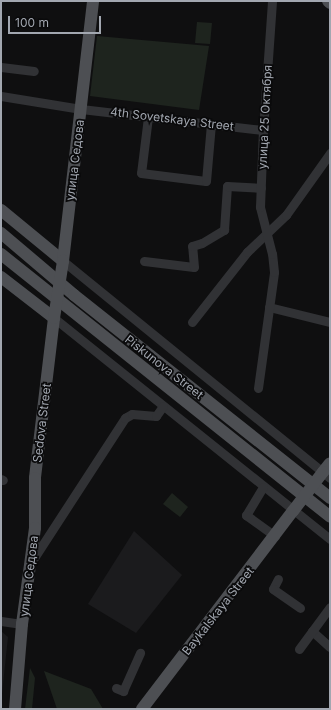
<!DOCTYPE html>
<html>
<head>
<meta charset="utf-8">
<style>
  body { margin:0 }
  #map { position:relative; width:331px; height:710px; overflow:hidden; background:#0f0f10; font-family:Inter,sans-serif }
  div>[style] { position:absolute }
  .built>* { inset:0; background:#1b1b1d }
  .green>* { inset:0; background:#1e241e }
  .minor>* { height:9px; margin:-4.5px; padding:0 4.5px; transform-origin:4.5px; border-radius:4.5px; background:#313235 }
  .major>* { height:12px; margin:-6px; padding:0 6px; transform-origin:6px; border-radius:6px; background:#4d4f53 }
  .major-bridge>* { height:12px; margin:-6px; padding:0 6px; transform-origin:6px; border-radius:6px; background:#4d4f53 }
  span { translate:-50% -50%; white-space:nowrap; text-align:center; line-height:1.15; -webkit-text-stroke:3.5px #0a0a0b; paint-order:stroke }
  .street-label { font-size:12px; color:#a2a7b0 }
  .frame { position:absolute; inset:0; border:2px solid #a2a7b0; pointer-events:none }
  .scale { position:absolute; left:8px; top:16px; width:93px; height:18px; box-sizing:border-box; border:2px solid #a2a7b0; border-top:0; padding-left:5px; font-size:12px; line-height:14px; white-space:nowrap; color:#a2a7b0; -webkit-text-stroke:3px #0a0a0b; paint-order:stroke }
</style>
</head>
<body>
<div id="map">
  <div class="built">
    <div style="clip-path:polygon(134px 531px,182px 575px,136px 633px,88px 604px)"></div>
    <div style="clip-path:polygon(1px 631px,8px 637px,1px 703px)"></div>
  </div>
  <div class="green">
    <div style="clip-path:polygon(197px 22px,212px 23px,210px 44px,195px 43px)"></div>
    <div style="clip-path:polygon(97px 36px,209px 46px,199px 110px,90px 96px)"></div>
    <div style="clip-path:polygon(172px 493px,188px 507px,180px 517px,163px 504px)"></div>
    <div style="clip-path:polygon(30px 668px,35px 678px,32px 709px,25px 709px)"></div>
    <div style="clip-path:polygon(44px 671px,91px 689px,103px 709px,57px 709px)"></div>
  </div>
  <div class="minor">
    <div style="left:1px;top:67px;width:33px;rotate:7deg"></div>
    <div style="left:1px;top:96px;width:81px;rotate:9.2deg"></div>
    <div style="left:81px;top:109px;width:183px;rotate:6.6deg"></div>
    <div style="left:148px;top:117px;width:56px;rotate:97.1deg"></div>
    <div style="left:141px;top:173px;width:65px;rotate:7deg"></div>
    <div style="left:206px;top:181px;width:57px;rotate:-85deg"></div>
    <div style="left:63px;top:261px;width:344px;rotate:39.1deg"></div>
    <div style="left:144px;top:261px;width:50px;rotate:6.8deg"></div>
    <div style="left:194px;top:267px;width:21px;rotate:-95deg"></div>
    <div style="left:192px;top:246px;width:10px;rotate:-17deg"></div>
    <div style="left:202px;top:243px;width:26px;rotate:-31deg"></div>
    <div style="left:224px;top:230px;width:44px;rotate:-86.1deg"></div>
    <div style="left:227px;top:186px;width:34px;rotate:3deg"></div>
    <div style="left:269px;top:307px;width:63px;rotate:13.8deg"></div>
    <div style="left:54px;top:318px;width:354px;rotate:38.7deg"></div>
    <div style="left:192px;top:322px;width:89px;rotate:-51.8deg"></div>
    <div style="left:247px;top:252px;width:54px;rotate:-43.5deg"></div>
    <div style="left:286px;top:215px;width:76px;rotate:-54.6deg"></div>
    <div style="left:258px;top:388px;width:117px;rotate:-82.1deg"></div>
    <div style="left:274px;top:272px;width:18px;rotate:-96deg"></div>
    <div style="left:272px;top:254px;width:49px;rotate:-104.3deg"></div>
    <div style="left:260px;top:207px;width:77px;rotate:-87.8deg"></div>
    <div style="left:263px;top:130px;width:129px;rotate:-86deg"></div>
    <div style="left:1px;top:479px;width:2px;rotate:27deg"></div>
    <div style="left:263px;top:487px;width:33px;rotate:121deg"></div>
    <div style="left:246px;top:515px;width:36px;rotate:36deg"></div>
    <div style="left:32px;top:561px;width:171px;rotate:-57deg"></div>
    <div style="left:125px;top:418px;width:8px;rotate:-30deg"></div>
    <div style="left:132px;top:414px;width:24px;rotate:5deg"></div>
    <div style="left:156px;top:416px;width:12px;rotate:-55deg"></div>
    <div style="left:278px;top:579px;width:11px;rotate:117deg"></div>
    <div style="left:273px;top:589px;width:33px;rotate:35deg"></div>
    <div style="left:1px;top:621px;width:21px;rotate:8deg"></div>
    <div style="left:312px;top:631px;width:24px;rotate:42deg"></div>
    <div style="left:299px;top:649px;width:52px;rotate:-53.6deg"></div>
    <div style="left:116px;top:688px;width:8px;rotate:23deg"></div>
    <div style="left:123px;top:691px;width:42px;rotate:-65.9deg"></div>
  </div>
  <div class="major">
    <div style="left:328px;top:1px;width:3px;rotate:45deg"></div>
    <div style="left:1px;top:210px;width:80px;rotate:39.4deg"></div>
    <div style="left:1px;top:233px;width:96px;rotate:40.3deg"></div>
    <div style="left:74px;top:295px;width:327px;rotate:38.4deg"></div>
    <div style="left:1px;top:254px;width:421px;rotate:38.6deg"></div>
    <div style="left:63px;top:261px;width:262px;rotate:-83.4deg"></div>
    <div style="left:1px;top:277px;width:67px;rotate:37.7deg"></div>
    <div style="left:54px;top:318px;width:161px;rotate:96.8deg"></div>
    <div style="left:35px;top:478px;width:50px;rotate:90deg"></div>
    <div style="left:35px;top:528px;width:97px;rotate:97.7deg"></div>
    <div style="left:22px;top:624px;width:85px;rotate:94.7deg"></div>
    <div style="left:323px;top:472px;width:11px;rotate:-52deg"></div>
    <div style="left:142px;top:709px;width:249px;rotate:-52.7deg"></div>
  </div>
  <div class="major-bridge">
    <div style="left:54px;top:318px;width:58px;rotate:-81deg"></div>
    <div style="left:293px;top:511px;width:49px;rotate:-52.4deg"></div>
  </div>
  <div class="street-label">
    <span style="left:265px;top:117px;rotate:-87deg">улица 25 Октября</span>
    <span style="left:172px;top:119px;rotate:7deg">4th Sovetskaya Street</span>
    <span style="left:75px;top:160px;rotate:-83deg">улица Седова</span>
    <span style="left:164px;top:367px;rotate:38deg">Piskunova Street</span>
    <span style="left:42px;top:423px;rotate:-83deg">Sedova Street</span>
    <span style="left:29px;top:576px;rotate:-83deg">улица Седова</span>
    <span style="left:218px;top:611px;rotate:-52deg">Baykalskaya Street</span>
  </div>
  <div class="frame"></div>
  <div class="scale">100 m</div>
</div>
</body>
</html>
